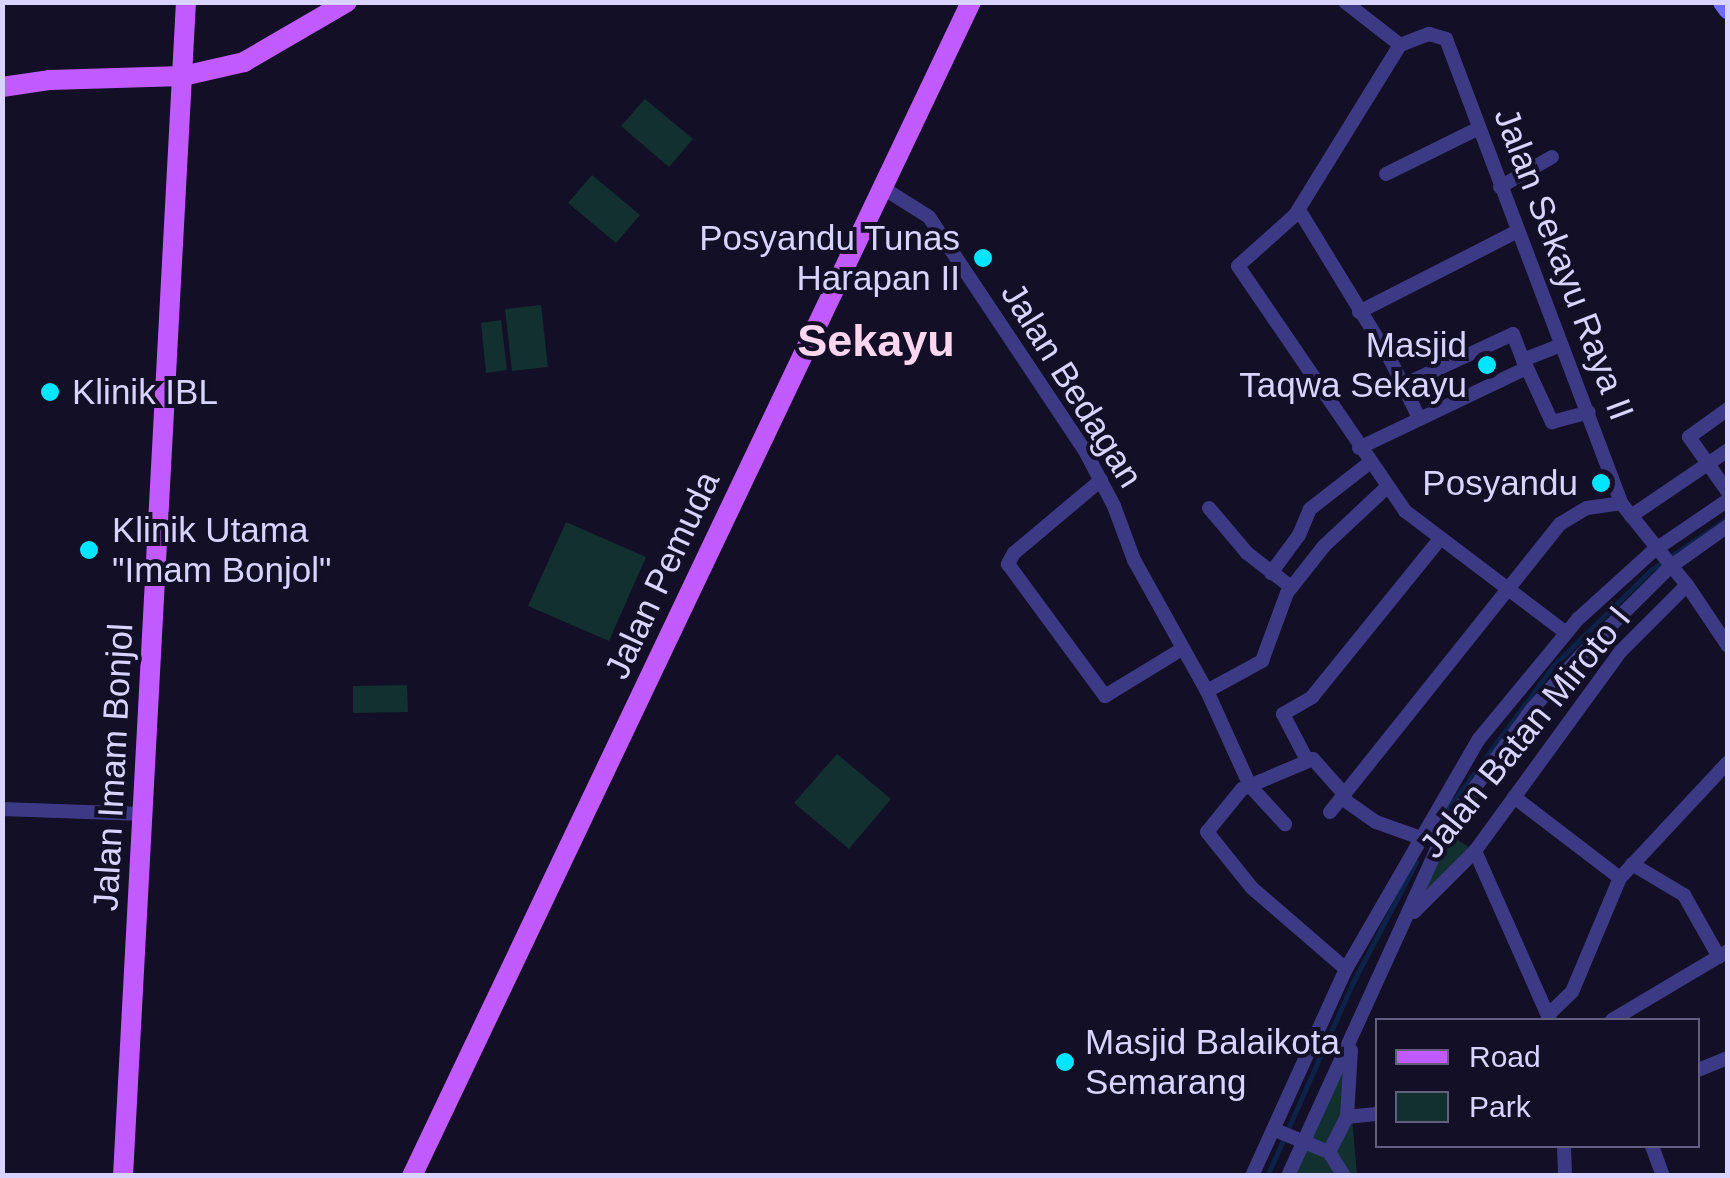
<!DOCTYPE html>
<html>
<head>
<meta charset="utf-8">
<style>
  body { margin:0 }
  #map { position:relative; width:1730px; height:1178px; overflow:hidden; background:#130f26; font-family:Arial,sans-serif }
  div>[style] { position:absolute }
  .green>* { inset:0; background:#12302f }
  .stream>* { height:5px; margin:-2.5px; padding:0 2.5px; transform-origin:2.5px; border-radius:2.5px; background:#0c2248 }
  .minor>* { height:14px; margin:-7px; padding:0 7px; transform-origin:7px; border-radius:7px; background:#3d3a85 }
  .secondary>* { height:20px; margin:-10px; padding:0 10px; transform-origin:10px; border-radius:10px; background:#6f6bff }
  .primary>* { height:20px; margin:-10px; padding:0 10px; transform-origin:10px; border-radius:10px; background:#c25bff }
  .dots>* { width:28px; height:28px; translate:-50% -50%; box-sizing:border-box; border:5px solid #130f26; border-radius:50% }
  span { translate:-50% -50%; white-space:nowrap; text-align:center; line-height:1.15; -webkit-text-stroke:8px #130f26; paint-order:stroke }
  .poi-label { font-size:35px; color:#d9d4ff }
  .right { translate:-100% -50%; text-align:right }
  .left { translate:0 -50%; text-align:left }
  .street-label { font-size:35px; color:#d9d4ff }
  .district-label { font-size:45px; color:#ffd6f0; font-weight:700 }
  .frame { position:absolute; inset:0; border:5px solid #d9d4ff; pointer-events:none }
  .legend { position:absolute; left:1375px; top:1018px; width:325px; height:130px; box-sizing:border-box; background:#130f26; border:2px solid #625e7d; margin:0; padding:12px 18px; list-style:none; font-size:30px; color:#d9d4ff }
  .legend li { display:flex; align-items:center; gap:20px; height:50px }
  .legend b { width:50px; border:2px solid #625e7d }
</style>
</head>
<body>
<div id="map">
  <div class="green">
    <div style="clip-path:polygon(645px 99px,693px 139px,669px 167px,621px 126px)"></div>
    <div style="clip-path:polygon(592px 175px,640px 215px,616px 243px,568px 203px)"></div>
    <div style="clip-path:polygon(541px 305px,548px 367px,512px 371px,505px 309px)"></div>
    <div style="clip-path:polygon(501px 320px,507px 370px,486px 373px,481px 323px)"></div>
    <div style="clip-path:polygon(566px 522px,646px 557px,609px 641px,528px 606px)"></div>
    <div style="clip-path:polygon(407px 685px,408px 712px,353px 713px,353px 686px)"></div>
    <div style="clip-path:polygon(837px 754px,891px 799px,849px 849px,794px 803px)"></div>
    <div style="clip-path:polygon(1446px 833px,1474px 850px,1412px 910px)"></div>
    <div style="clip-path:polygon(1347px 1060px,1357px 1175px,1290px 1176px)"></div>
  </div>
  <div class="stream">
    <div style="left:1441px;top:818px;width:190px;rotate:-53.6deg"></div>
    <div style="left:1554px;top:665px;width:137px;rotate:-44.4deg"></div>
    <div style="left:1652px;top:569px;width:92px;rotate:-33.9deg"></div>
    <div style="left:1267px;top:1176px;width:210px;rotate:-66.1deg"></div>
    <div style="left:1352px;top:984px;width:138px;rotate:-62.3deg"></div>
  </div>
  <div class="minor">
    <div style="left:1345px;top:2px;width:70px;rotate:38deg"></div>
    <div style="left:1400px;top:45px;width:200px;rotate:121.7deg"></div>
    <div style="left:1295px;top:215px;width:76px;rotate:138.2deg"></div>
    <div style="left:1238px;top:266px;width:297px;rotate:55.7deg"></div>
    <div style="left:1405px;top:511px;width:201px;rotate:37.1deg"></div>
    <div style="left:1400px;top:45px;width:31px;rotate:-21deg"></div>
    <div style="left:1429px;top:34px;width:18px;rotate:16deg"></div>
    <div style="left:1446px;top:39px;width:496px;rotate:69.3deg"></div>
    <div style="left:1621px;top:503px;width:105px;rotate:51.2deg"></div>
    <div style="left:1687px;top:585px;width:73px;rotate:56.1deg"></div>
    <div style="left:1386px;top:174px;width:104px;rotate:-26.3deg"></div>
    <div style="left:1500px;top:187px;width:60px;rotate:-30deg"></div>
    <div style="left:883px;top:188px;width:54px;rotate:32.2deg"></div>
    <div style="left:929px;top:217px;width:279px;rotate:56.3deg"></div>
    <div style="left:1084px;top:449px;width:64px;rotate:62.2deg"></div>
    <div style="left:1114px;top:506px;width:58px;rotate:69.7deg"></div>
    <div style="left:1134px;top:560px;width:150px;rotate:60.9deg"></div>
    <div style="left:1207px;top:691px;width:104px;rotate:65.6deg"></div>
    <div style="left:1250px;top:786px;width:52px;rotate:47.4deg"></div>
    <div style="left:1299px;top:210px;width:177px;rotate:58.6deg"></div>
    <div style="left:1391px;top:361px;width:64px;rotate:63.8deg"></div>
    <div style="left:1359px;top:312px;width:176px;rotate:-27deg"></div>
    <div style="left:1527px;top:368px;width:60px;rotate:65.2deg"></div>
    <div style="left:1552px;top:422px;width:38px;rotate:-15deg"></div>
    <div style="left:1403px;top:385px;width:121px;rotate:-24.9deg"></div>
    <div style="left:1513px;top:334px;width:28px;rotate:69deg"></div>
    <div style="left:1728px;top:409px;width:48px;rotate:144.3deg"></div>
    <div style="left:1689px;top:437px;width:67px;rotate:54.7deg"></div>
    <div style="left:1359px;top:448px;width:186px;rotate:-25.5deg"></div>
    <div style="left:1527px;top:368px;width:9px;rotate:-117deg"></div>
    <div style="left:1523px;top:360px;width:41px;rotate:-21.5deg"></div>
    <div style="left:1101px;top:480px;width:114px;rotate:140deg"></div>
    <div style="left:1014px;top:553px;width:13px;rotate:119deg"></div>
    <div style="left:1008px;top:564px;width:164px;rotate:53.7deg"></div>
    <div style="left:1105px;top:696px;width:90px;rotate:-31.4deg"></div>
    <div style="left:1209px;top:508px;width:59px;rotate:49.8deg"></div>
    <div style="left:1247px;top:553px;width:56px;rotate:37.7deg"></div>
    <div style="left:1631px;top:516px;width:117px;rotate:-34.2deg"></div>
    <div style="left:1271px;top:573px;width:47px;rotate:-53.6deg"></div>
    <div style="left:1299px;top:535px;width:28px;rotate:-67deg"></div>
    <div style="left:1310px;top:509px;width:75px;rotate:-37.9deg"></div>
    <div style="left:1207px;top:691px;width:63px;rotate:-28.6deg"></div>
    <div style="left:1262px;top:661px;width:72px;rotate:-69.8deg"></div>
    <div style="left:1287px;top:593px;width:60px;rotate:-51.8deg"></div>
    <div style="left:1324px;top:546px;width:85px;rotate:-43.1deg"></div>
    <div style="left:1307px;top:760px;width:52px;rotate:-117.6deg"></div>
    <div style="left:1283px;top:714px;width:34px;rotate:-30deg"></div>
    <div style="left:1312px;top:697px;width:202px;rotate:-51deg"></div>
    <div style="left:1345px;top:795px;width:48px;rotate:-131.6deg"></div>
    <div style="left:1313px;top:759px;width:77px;rotate:157.1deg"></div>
    <div style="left:1242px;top:789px;width:55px;rotate:129.1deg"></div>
    <div style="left:1207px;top:832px;width:72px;rotate:51.2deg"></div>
    <div style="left:1252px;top:888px;width:124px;rotate:40.8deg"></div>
    <div style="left:1514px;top:797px;width:133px;rotate:37.4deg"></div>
    <div style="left:1343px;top:799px;width:40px;rotate:34.9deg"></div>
    <div style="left:1376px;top:822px;width:45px;rotate:19.7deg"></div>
    <div style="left:2px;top:809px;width:141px;rotate:2deg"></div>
    <div style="left:1330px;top:812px;width:369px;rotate:-51.4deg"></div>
    <div style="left:1560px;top:524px;width:31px;rotate:-31deg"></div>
    <div style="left:1587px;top:508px;width:34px;rotate:-8deg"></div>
    <div style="left:1475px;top:851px;width:185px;rotate:66.1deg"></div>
    <div style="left:1632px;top:864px;width:61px;rotate:30.8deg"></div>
    <div style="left:1684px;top:895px;width:71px;rotate:60.6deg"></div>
    <div style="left:1414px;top:912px;width:86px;rotate:-45deg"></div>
    <div style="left:1475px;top:851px;width:248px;rotate:-53.9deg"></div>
    <div style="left:1621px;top:651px;width:93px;rotate:-45deg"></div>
    <div style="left:1548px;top:1015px;width:33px;rotate:-44deg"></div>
    <div style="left:1572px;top:992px;width:124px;rotate:-67.2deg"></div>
    <div style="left:1620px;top:878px;width:158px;rotate:-47deg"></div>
    <div style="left:1612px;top:1020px;width:135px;rotate:-30.7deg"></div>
    <div style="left:1698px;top:1070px;width:32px;rotate:-22deg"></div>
    <div style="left:1347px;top:1117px;width:31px;rotate:-6deg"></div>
    <div style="left:1275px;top:1130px;width:58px;rotate:22.2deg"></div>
    <div style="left:1564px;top:1146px;width:30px;rotate:88deg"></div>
    <div style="left:1652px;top:1146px;width:32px;rotate:70deg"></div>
    <div style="left:1252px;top:1176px;width:227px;rotate:-65.6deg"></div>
    <div style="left:1346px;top:969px;width:266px;rotate:-60deg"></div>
    <div style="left:1479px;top:739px;width:156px;rotate:-50.5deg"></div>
    <div style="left:1578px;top:619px;width:101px;rotate:-42.2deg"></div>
    <div style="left:1653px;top:551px;width:91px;rotate:-34.2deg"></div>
    <div style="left:1288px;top:1176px;width:357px;rotate:-65.5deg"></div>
    <div style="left:1436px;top:851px;width:58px;rotate:-59.9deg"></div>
    <div style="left:1465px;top:801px;width:114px;rotate:-53.9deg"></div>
    <div style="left:1532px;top:709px;width:73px;rotate:-47.8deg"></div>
    <div style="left:1581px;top:655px;width:125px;rotate:-44.7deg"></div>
    <div style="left:1670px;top:567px;width:71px;rotate:-35.3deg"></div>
    <div style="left:1344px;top:1176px;width:28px;rotate:-122deg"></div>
    <div style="left:1329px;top:1152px;width:39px;rotate:-63deg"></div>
    <div style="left:1347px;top:1117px;width:67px;rotate:-86.6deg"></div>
  </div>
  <div class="secondary">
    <div style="left:1723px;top:2px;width:9px;rotate:54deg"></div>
  </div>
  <div class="primary">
    <div style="left:2px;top:87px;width:49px;rotate:-8.3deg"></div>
    <div style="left:50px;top:80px;width:133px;rotate:-1.7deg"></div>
    <div style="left:183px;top:76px;width:63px;rotate:-12.9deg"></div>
    <div style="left:244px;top:62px;width:119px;rotate:-30.2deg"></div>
    <div style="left:123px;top:1176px;width:1176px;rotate:-86.93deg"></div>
    <div style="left:412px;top:1176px;width:1300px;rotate:-64.54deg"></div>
  </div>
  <div class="dots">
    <div style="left:983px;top:258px;background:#00e5ff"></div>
    <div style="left:1487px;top:365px;background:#00e5ff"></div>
    <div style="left:50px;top:392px;background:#00e5ff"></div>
    <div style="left:1601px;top:483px;background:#00e5ff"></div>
    <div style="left:89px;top:550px;background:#00e5ff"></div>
    <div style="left:1065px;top:1062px;background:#00e5ff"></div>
  </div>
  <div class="poi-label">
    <span class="right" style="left:960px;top:258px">Posyandu Tunas<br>Harapan II</span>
    <span class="right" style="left:1467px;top:365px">Masjid<br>Taqwa Sekayu</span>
    <span class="left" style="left:72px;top:392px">Klinik IBL</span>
    <span class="right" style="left:1578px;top:483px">Posyandu</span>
    <span class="left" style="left:112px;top:550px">Klinik Utama<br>"Imam Bonjol"</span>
    <span class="left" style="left:1085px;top:1062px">Masjid Balaikota<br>Semarang</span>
  </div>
  <div class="street-label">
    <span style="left:1564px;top:264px;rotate:69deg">Jalan Sekayu Raya II</span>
    <span style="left:1072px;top:385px;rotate:58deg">Jalan Bedagan</span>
    <span style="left:662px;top:575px;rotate:-65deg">Jalan Pemuda</span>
    <span style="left:1525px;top:732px;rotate:-51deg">Jalan Batan Miroto I</span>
    <span style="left:113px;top:767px;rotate:-87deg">Jalan Imam Bonjol</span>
  </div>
  <div class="district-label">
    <span style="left:876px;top:341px">Sekayu</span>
  </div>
  <div class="frame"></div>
  <ul class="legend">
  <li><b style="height:12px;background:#c25bff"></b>Road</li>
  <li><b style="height:28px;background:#12302f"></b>Park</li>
  </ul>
</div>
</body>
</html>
